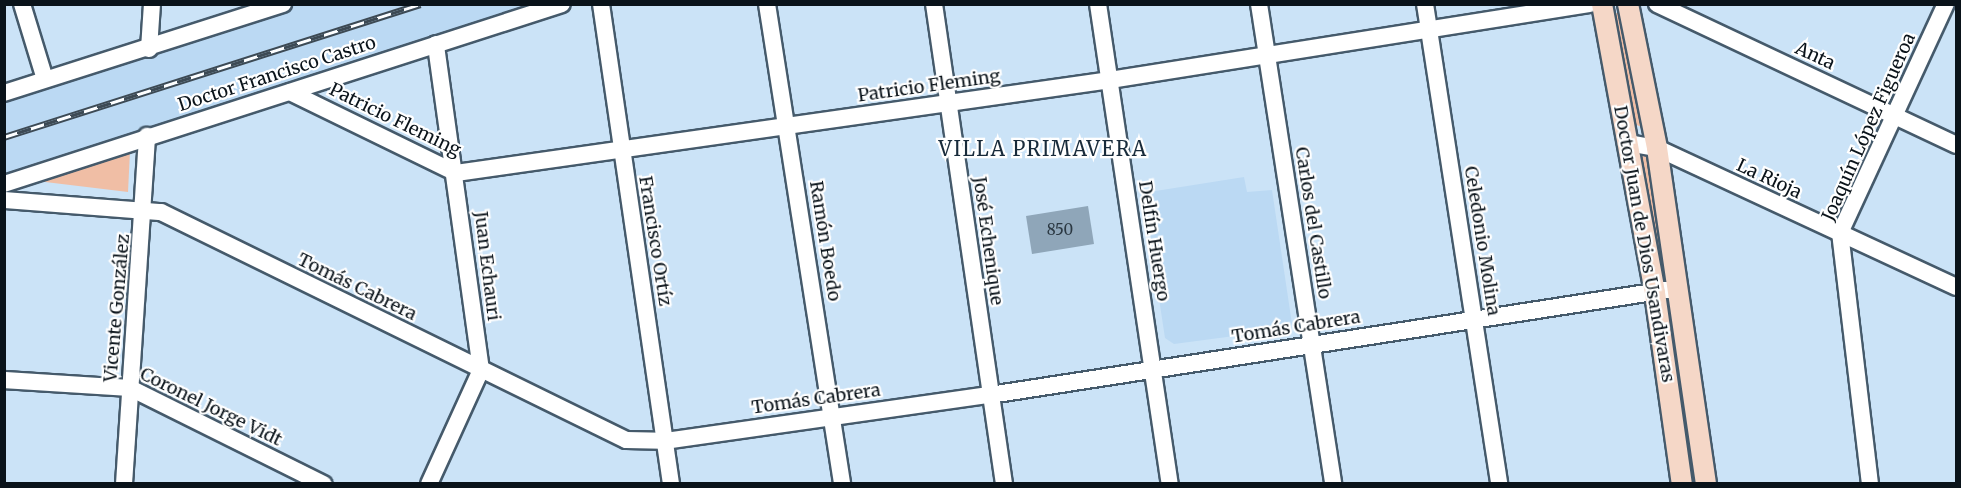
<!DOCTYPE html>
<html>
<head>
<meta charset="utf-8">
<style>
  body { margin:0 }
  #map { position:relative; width:1961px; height:488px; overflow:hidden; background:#cbe3f7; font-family:Merriweather,serif }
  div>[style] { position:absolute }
  .built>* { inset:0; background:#bbd9f3 }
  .green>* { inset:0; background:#f0bea5 }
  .building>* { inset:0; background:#8fa6b9 }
  .roads { filter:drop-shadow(2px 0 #455a6b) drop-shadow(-2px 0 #455a6b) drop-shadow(0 2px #455a6b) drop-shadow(0 -2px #455a6b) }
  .minor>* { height:16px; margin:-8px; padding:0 8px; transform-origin:8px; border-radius:8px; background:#fff }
  .major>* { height:20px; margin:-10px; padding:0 10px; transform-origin:10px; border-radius:10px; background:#f5d7c7 }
  .rail>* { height:7px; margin-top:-3.5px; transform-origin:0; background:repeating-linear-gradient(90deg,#fff 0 14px,#3d4a54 0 28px); box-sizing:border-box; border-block:2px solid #3d4a54 }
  span { translate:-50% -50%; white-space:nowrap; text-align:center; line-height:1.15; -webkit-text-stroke:4.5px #fff; paint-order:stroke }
  .number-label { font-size:15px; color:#2b3842 }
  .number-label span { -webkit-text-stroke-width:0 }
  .street-label { font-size:18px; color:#0a131a }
  .neighbourhood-label { font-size:20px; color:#182b3b; letter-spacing:1.5px }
  .frame { position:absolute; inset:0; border:6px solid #0a131a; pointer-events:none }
</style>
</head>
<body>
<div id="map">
  <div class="built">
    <div style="clip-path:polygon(278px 5px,536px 5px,5px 179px,4px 92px)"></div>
    <div style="clip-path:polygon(1244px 177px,1247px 192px,1272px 190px,1292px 324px,1288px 329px,1174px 344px,1165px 338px,1143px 193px)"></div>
  </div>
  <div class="green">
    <div style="clip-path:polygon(1620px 12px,1642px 124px,1641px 127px,1633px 123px,1613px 14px)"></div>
    <div style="clip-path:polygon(130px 151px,128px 192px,37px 181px)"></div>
    <div style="clip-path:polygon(1643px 155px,1649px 159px,1666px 279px,1639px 160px)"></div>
    <div style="clip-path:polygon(1670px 304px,1701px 483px,1691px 483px)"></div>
  </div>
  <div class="building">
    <div style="clip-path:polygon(1088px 206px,1094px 244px,1032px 254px,1026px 216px)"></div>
  </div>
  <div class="roads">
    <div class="minor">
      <div style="left:22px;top:4px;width:78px;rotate:73deg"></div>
      <div style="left:601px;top:4px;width:485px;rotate:81.7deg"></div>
      <div style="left:767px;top:4px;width:486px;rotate:81.1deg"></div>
      <div style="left:934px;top:4px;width:485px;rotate:81.7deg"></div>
      <div style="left:1098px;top:4px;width:485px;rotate:81.5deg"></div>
      <div style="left:1259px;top:4px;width:486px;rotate:81.2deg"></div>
      <div style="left:1425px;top:4px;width:486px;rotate:81.2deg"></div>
      <div style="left:1657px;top:4px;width:331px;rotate:25.2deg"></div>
      <div style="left:149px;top:49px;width:45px;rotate:-86.2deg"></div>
      <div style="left:290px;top:92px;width:185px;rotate:26deg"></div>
      <div style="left:456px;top:173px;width:661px;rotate:-8.09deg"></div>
      <div style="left:1110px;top:80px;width:485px;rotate:-9deg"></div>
      <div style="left:4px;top:93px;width:293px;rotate:-17.7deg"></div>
      <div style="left:1628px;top:143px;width:29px;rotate:10deg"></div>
      <div style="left:1657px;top:148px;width:330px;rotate:24.9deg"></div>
      <div style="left:4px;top:184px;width:586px;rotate:-17.88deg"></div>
      <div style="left:4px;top:200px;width:157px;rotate:4.4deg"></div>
      <div style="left:161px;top:212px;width:518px;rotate:26.12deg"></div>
      <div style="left:626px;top:440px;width:39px;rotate:1deg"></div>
      <div style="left:665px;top:441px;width:328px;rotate:-8.1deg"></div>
      <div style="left:990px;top:395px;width:697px;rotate:-8.83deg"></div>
      <div style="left:4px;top:380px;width:126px;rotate:3.6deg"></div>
      <div style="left:130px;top:388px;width:216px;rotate:26.4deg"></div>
      <div style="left:124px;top:484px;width:349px;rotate:-86.2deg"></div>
      <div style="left:429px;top:484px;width:125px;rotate:-65.5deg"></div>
      <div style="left:481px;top:370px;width:329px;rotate:-97.9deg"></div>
      <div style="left:1870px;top:484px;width:253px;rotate:-96.8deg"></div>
      <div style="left:1840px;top:233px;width:252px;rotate:-65.2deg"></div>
    </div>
    <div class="major">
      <div style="left:1602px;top:4px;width:294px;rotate:79.6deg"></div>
      <div style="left:1655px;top:293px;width:193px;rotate:82deg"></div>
      <div style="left:1628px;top:4px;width:147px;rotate:78.6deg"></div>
      <div style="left:1657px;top:148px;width:340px;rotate:81.7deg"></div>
    </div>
  </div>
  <div class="rail">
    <div style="left:4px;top:137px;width:437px;rotate:-17.7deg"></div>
  </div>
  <div class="number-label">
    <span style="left:1060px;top:230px">850</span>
  </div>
  <div class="street-label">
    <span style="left:1815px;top:56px;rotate:25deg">Anta</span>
    <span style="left:277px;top:74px;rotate:-18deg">Doctor Francisco Castro</span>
    <span style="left:929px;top:86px;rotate:-8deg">Patricio Fleming</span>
    <span style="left:395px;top:120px;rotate:26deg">Patricio Fleming</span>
    <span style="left:1869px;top:127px;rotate:-66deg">Joaquín López Figueroa</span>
    <span style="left:1769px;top:179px;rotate:25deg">La Rioja</span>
    <span style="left:1313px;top:223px;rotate:81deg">Carlos del Castillo</span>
    <span style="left:655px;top:241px;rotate:81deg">Francisco Ortíz</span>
    <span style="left:825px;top:241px;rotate:81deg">Ramón Boedo</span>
    <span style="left:988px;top:241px;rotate:82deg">José Echenique</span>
    <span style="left:1154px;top:241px;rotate:81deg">Delfín Huergo</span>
    <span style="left:1482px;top:241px;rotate:81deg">Celedonio Molina</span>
    <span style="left:1644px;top:244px;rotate:80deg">Doctor Juan de Dios Usandivaras</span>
    <span style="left:487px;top:266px;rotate:83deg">Juan Echauri</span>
    <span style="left:357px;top:287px;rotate:26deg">Tomás Cabrera</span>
    <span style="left:117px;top:308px;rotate:-85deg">Vicente González</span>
    <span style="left:1296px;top:327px;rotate:-9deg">Tomás Cabrera</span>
    <span style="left:816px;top:399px;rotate:-8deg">Tomás Cabrera</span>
    <span style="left:211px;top:407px;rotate:26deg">Coronel Jorge Vidt</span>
  </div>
  <div class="neighbourhood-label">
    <span style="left:1043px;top:148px">VILLA PRIMAVERA</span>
  </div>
  <div class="frame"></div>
</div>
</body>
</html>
